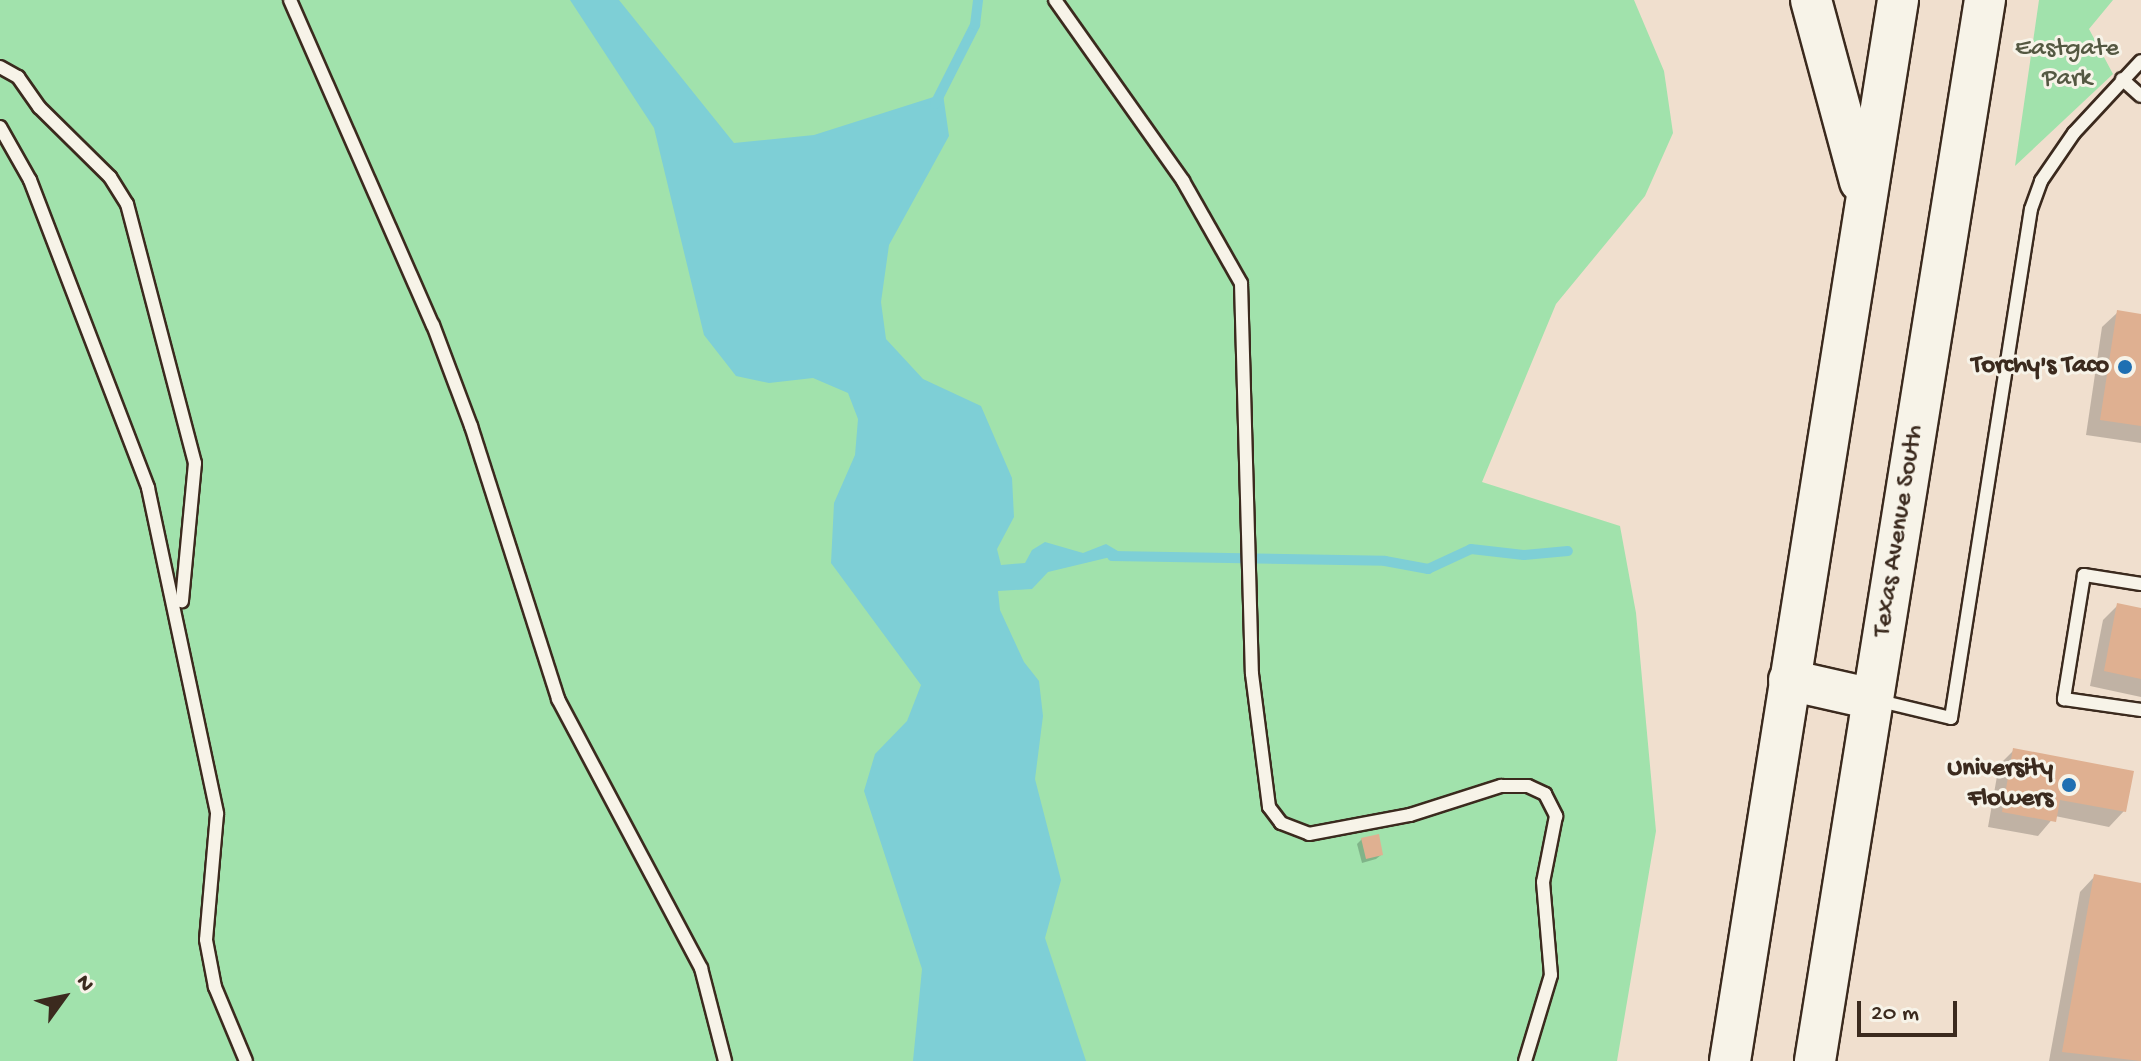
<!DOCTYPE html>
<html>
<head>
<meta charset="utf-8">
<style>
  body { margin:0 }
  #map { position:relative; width:2141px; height:1061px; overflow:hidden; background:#f0dfce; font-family:"Gochi Hand",sans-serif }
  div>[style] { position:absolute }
  .green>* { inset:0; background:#a1e2ac }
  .water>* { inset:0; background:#7ecfd6 }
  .shadow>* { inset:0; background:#0003 }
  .stream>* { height:10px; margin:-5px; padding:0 5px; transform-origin:5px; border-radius:5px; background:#7ecfd6 }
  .building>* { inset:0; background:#dfb091 }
  .roads { filter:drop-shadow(2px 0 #3b2a1e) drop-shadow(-2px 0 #3b2a1e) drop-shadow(0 2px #3b2a1e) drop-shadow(0 -2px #3b2a1e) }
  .lane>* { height:12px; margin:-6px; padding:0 6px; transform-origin:6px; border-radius:6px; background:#f7f3e8 }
  .primary>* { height:40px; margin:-20px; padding:0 20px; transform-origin:20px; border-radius:20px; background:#f7f3e8 }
  .dots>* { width:22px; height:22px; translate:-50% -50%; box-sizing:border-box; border:4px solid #f7f3e8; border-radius:50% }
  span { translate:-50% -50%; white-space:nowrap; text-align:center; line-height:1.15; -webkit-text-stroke:6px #f7f3e8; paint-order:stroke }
  .park-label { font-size:26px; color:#545842 }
  .poi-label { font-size:26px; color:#3b2a1e; font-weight:700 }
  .right { translate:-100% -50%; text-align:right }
  .street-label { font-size:26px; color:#3b2a1e }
  .north { position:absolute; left:24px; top:957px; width:80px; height:80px; -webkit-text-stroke:6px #f7f3e8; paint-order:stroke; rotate:57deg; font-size:22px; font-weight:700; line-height:32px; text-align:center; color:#3b2a1e }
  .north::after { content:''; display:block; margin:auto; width:28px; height:36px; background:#3b2a1e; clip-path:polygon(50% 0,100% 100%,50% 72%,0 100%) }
  .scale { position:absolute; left:1857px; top:1001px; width:100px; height:36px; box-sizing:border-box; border:4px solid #3b2a1e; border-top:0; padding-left:10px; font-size:24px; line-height:28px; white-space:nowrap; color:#3b2a1e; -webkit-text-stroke:6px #f7f3e8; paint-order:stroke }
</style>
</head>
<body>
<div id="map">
  <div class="green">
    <div style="clip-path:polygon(0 0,1634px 0,1664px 71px,1673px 133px,1645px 196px,1556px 304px,1482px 482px,1620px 526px,1636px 613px,1656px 831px,1617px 1061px,0 1061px)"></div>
    <div style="clip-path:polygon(2039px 0,2113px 0,2089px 29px,2113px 74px,2015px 166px)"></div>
  </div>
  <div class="water">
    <div style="clip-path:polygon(570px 0,619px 0,734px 143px,814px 135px,943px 94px,949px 136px,889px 245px,881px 302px,886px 339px,923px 379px,981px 406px,1012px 478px,1014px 517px,997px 549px,1001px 565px,1025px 563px,1032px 550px,1045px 542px,1083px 553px,1106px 544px,1123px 554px,1048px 572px,1032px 589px,998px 591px,1000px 610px,1024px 662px,1039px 681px,1043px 716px,1035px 779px,1061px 880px,1045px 938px,1086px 1061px,913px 1061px,922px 969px,864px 791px,875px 754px,907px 721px,921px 685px,831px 563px,834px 503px,855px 455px,858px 419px,848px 393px,813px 378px,769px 383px,736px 376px,704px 335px,654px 128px)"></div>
  </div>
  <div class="shadow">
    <div style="clip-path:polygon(2118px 312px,2141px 316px,2141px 443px,2086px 435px,2102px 327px)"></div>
    <div style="clip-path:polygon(2118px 605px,2141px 610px,2141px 697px,2090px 686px,2103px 620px)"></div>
    <div style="clip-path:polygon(2014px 750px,2124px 811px,2109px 827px,2055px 816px,2038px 836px,1988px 827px,1999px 765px)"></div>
    <div style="clip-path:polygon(1362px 839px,1381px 855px,1376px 859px,1362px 863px,1357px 844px)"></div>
    <div style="clip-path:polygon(2095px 876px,2141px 885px,2141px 1061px,2049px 1061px,2080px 892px)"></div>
  </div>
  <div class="stream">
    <div style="left:935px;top:104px;width:89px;rotate:-63.1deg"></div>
    <div style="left:975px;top:25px;width:25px;rotate:-83deg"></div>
    <div style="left:1112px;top:556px;width:273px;rotate:1deg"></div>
    <div style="left:1385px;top:561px;width:44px;rotate:10.5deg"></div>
    <div style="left:1428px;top:569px;width:47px;rotate:-24.9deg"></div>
    <div style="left:1471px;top:549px;width:53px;rotate:6.5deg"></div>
    <div style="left:1524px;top:555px;width:44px;rotate:-5.2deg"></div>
  </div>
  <div class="building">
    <div style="clip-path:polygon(2117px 310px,2141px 314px,2141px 426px,2100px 420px)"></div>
    <div style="clip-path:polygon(2117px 603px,2141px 608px,2141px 679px,2104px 671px)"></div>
    <div style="clip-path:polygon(2013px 748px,2134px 771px,2126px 812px,2060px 800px,2056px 822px,2002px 812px)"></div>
    <div style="clip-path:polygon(1379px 834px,1383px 855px,1366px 859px,1361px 838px)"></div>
    <div style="clip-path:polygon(2094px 874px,2141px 883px,2141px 1061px,2062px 1052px)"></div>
  </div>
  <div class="roads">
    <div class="lane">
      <div style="left:290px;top:0;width:355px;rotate:66.3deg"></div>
      <div style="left:433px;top:325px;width:108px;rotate:69.4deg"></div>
      <div style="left:471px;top:426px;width:287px;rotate:72.3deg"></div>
      <div style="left:558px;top:699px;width:305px;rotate:62deg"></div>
      <div style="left:701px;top:968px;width:96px;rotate:75.5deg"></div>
      <div style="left:1055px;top:0;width:222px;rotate:54.7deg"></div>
      <div style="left:1183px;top:181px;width:117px;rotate:60.4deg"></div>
      <div style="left:1241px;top:283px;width:391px;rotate:88.4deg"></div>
      <div style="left:1252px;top:674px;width:134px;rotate:82.7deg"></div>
      <div style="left:1269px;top:807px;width:20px;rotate:53deg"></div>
      <div style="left:1281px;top:823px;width:30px;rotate:21deg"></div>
      <div style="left:1309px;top:834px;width:103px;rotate:-10.7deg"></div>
      <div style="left:1410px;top:815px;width:96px;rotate:-17.7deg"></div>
      <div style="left:1501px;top:786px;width:27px"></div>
      <div style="left:1528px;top:786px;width:19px;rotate:25deg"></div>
      <div style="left:1545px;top:794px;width:25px;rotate:63deg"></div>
      <div style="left:1556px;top:816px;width:67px;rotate:101.1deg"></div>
      <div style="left:1543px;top:882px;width:93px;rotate:85.1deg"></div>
      <div style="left:1551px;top:975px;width:90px;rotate:106.8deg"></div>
      <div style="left:0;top:67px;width:21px;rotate:29deg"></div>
      <div style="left:18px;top:77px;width:37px;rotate:55deg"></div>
      <div style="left:39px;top:107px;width:100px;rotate:44.6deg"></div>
      <div style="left:110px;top:177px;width:32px;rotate:58deg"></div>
      <div style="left:127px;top:204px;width:268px;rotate:75.3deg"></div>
      <div style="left:195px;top:463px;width:139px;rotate:95.4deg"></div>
      <div style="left:2122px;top:79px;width:25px;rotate:42deg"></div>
      <div style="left:0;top:127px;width:61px;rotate:60.5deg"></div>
      <div style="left:30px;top:180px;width:330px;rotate:69deg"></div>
      <div style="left:148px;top:488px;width:333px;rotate:78deg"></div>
      <div style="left:217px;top:814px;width:126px;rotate:95deg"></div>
      <div style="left:206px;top:940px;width:48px;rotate:79.2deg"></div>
      <div style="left:215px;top:987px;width:80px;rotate:67.3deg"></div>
      <div style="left:2141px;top:584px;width:58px;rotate:-171deg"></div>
      <div style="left:2084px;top:575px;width:126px;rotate:99.2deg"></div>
      <div style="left:2064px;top:699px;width:78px;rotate:8.1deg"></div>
      <div style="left:1876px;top:700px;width:77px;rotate:13.5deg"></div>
      <div style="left:1951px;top:718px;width:515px;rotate:-81.07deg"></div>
      <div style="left:2031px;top:209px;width:30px;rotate:-70deg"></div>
      <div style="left:2041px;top:181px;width:58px;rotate:-55.5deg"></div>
      <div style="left:2074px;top:133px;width:98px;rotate:-47.1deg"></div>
    </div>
    <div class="primary">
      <div style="left:1811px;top:0;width:188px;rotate:74.9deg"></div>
      <div style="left:1789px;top:680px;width:86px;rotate:12.7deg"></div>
      <div style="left:1730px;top:1061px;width:1074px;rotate:-81deg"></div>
      <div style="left:1815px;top:1061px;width:1075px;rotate:-80.9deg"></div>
    </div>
  </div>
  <div class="dots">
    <div style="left:2125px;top:367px;background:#1f6fb2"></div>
    <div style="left:2069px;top:785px;background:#1f6fb2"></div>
  </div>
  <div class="park-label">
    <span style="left:2067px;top:65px">Eastgate<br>Park</span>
  </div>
  <div class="poi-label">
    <span class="right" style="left:2109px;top:367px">Torchy's Taco</span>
    <span class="right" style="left:2053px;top:785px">University<br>Flowers</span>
  </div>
  <div class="street-label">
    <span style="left:1900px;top:531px;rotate:-81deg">Texas Avenue South</span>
  </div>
  <div class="north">N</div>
  <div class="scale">20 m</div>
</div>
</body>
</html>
